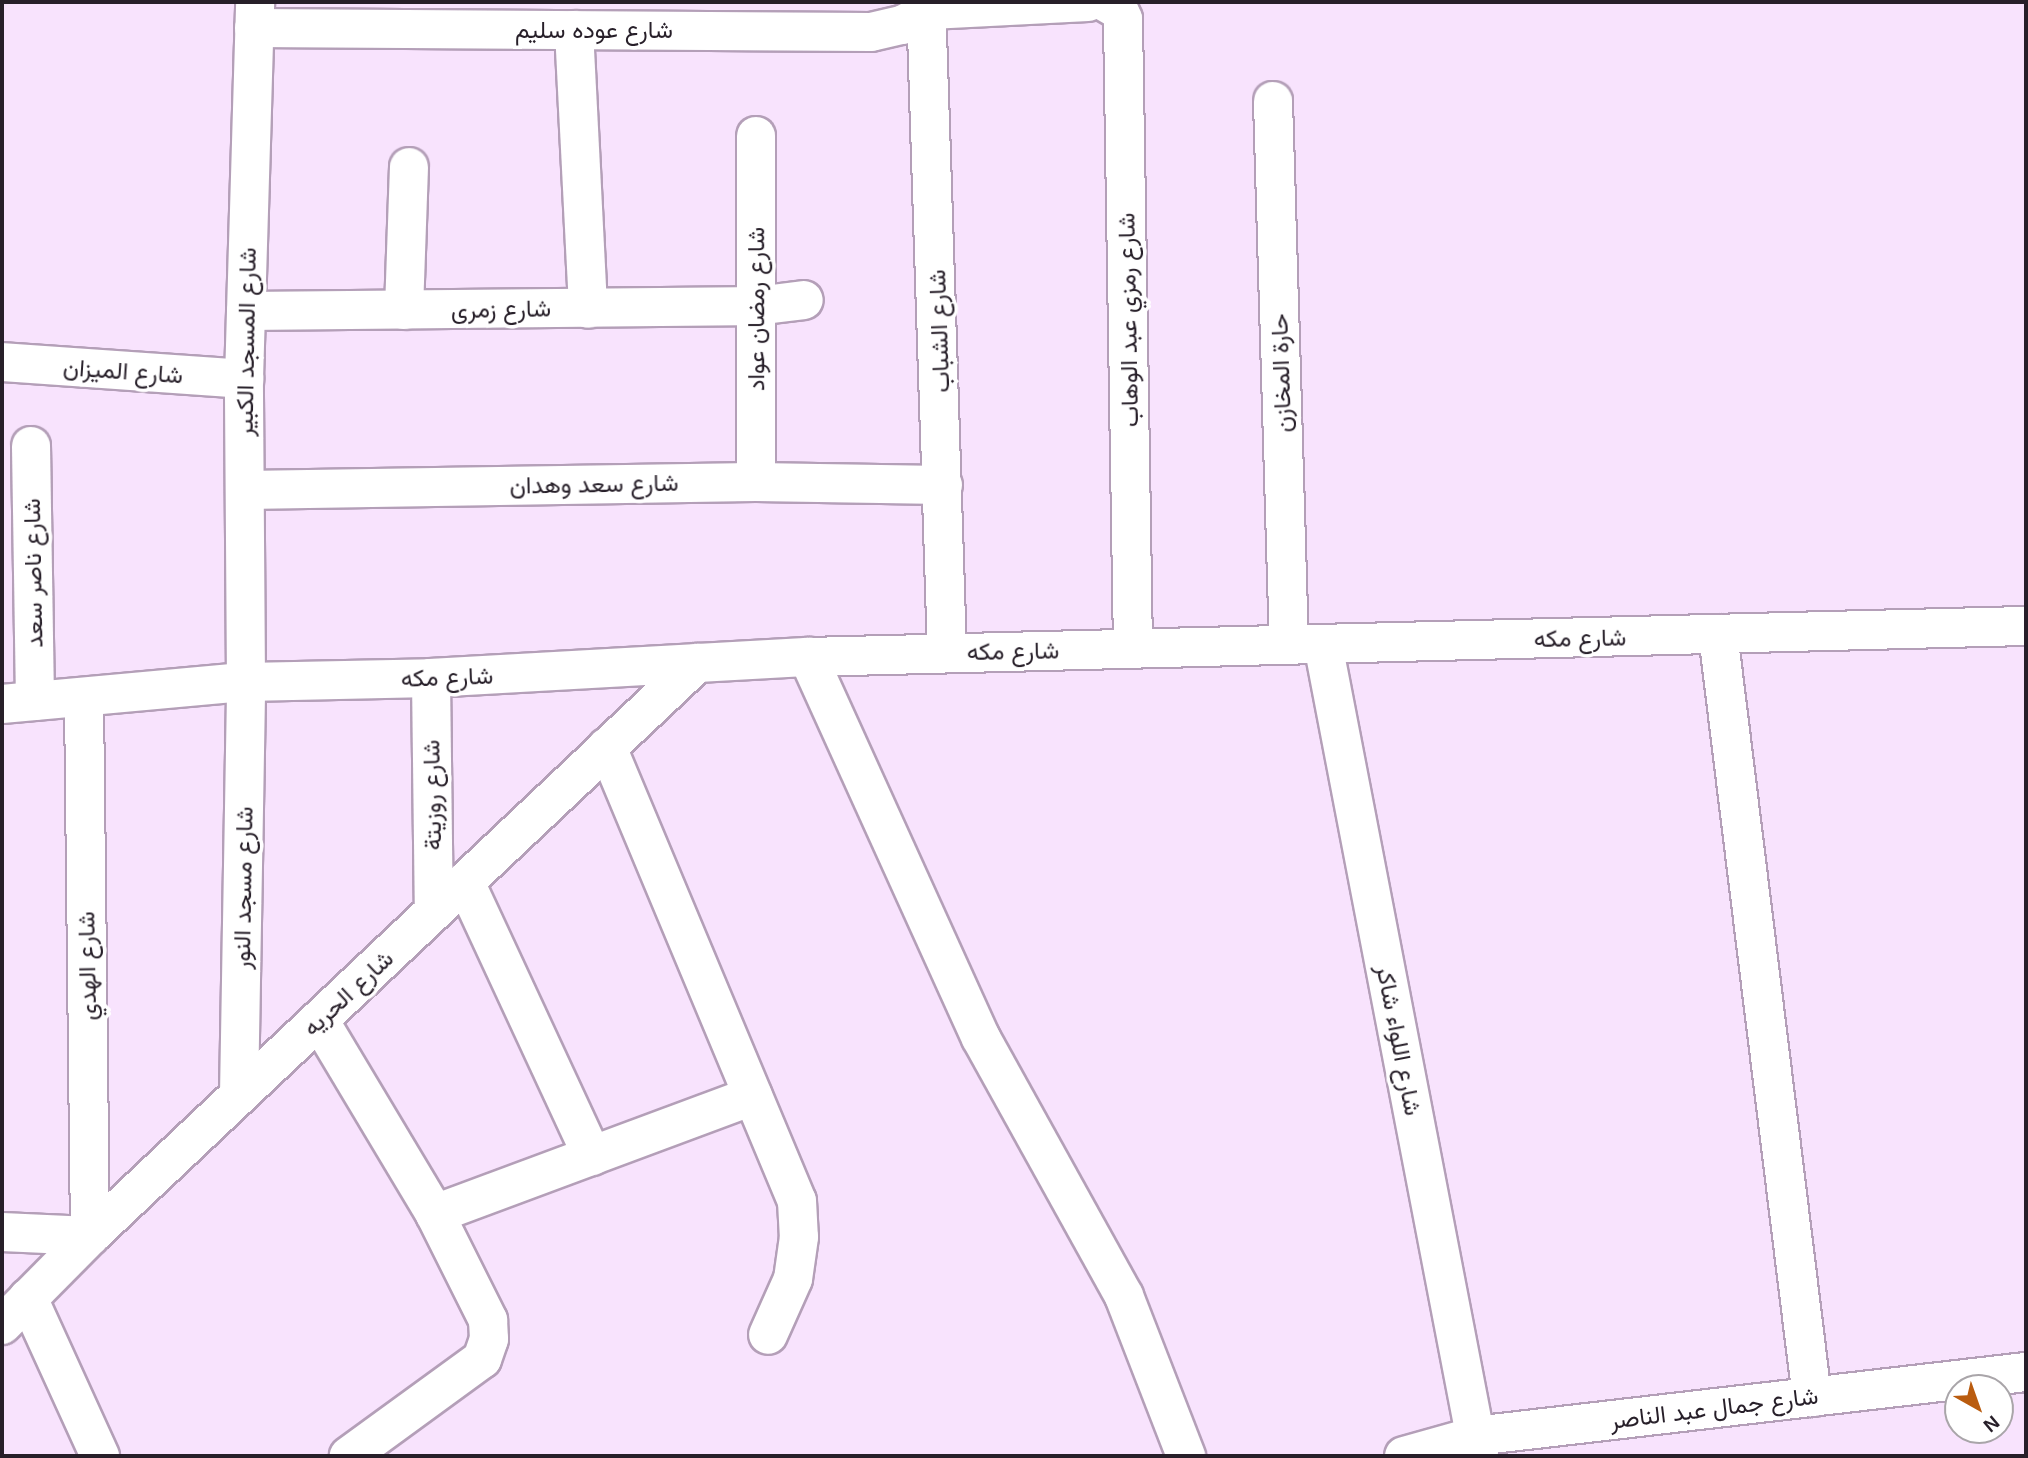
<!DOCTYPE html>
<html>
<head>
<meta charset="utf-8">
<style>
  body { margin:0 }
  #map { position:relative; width:2028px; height:1458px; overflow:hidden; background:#f8e3fd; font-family:Arial,Vazirmatn,sans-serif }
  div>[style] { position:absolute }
  .roads { filter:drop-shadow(2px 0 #b49fb8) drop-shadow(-2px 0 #b49fb8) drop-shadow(0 2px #b49fb8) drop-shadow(0 -2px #b49fb8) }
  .minor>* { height:38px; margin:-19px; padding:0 19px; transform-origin:19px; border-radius:19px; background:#fff }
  span { translate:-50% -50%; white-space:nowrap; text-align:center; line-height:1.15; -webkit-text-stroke:7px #fff; paint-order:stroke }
  .street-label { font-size:24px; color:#271f29 }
  .frame { position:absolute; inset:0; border:4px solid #271f29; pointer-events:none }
  .north { position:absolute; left:1944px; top:1374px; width:70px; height:70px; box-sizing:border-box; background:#fff; border:2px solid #a9a5a9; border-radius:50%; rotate:140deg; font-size:19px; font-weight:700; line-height:28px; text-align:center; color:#271f29 }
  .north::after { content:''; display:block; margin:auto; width:24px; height:32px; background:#ba5c0f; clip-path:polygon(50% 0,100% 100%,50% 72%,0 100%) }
</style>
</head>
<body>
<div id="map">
  <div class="roads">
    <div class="minor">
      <div style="left:926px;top:2px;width:651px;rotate:88.15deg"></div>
      <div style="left:1105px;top:2px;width:16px;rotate:30deg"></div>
      <div style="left:1119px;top:10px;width:10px;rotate:66deg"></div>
      <div style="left:1123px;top:19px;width:629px;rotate:89.09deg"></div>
      <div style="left:254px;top:28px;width:617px;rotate:0.37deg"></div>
      <div style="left:871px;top:32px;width:32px;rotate:-13deg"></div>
      <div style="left:902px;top:25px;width:32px;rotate:-28deg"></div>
      <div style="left:930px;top:10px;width:158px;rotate:-2.9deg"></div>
      <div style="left:574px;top:30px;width:279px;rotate:87.1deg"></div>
      <div style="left:1273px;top:101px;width:544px;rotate:88.32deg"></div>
      <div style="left:756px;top:136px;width:346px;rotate:90deg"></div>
      <div style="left:404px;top:310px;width:143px;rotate:-88deg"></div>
      <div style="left:246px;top:311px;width:510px;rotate:-0.56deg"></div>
      <div style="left:756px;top:306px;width:48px;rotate:-7.1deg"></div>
      <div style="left:2px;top:362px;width:243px;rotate:4deg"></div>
      <div style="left:31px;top:446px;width:255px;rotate:89.1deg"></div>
      <div style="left:245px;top:490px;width:511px;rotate:-0.9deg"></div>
      <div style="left:756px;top:482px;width:187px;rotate:0.9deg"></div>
      <div style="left:1718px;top:634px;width:769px;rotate:82.98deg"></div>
      <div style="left:1323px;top:644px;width:827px;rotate:79.12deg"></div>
      <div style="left:808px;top:657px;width:418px;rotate:65.6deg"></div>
      <div style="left:981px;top:1038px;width:295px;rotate:61deg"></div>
      <div style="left:1124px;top:1296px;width:172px;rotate:68.8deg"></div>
      <div style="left:431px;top:678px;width:233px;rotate:89.3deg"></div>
      <div style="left:2px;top:704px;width:245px;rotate:-5.2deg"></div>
      <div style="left:246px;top:682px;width:185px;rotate:-1.2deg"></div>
      <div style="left:431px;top:678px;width:378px;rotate:-3.2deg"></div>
      <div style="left:808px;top:657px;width:1218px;rotate:-1.46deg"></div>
      <div style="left:607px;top:747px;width:492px;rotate:67.3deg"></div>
      <div style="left:797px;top:1201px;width:36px;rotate:87deg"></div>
      <div style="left:799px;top:1237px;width:42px;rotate:98.1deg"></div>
      <div style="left:793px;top:1279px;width:61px;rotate:114.1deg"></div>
      <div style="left:465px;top:882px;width:302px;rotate:65.1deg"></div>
      <div style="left:319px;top:1020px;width:226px;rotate:59.1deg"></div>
      <div style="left:435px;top:1214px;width:119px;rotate:63.4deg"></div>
      <div style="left:488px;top:1320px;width:19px;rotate:87deg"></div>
      <div style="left:489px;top:1339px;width:21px;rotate:109deg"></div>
      <div style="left:482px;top:1359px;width:165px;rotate:143.9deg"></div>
      <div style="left:239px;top:1095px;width:413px;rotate:-89deg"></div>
      <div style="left:246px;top:682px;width:303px;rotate:-90.4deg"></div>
      <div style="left:244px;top:379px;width:377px;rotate:-88.3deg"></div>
      <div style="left:435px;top:1214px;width:339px;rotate:-20.4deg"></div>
      <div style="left:2px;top:1232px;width:88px;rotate:2.6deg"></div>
      <div style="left:90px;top:1236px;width:539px;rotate:-90.64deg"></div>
      <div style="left:28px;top:1298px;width:174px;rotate:65.5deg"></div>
      <div style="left:2px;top:1325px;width:125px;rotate:-45.3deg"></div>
      <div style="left:90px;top:1236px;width:835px;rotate:-43.35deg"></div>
      <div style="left:1404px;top:1456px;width:74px;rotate:-15.7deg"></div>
      <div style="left:1475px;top:1436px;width:555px;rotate:-6.63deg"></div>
    </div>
  </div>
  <div class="street-label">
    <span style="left:594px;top:30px">شارع عوده سليم</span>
    <span style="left:501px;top:309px;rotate:-1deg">شارع زمرى</span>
    <span style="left:756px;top:309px;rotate:-90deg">شارع رمضان عواد</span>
    <span style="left:1128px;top:320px;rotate:-91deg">شارع رمزي عبد الوهاب</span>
    <span style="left:939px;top:331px;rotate:-92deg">شارع الشباب</span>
    <span style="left:246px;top:342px;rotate:-89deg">شارع المسجد الكبير</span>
    <span style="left:123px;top:371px;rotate:4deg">شارع الميزان</span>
    <span style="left:1281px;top:373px;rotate:-92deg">حارة المخازن</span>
    <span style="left:594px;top:484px;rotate:-1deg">شارع سعد وهدان</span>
    <span style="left:33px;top:573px;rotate:-91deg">شارع ناصر سعد</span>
    <span style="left:1580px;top:638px;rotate:-1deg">شارع مكه</span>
    <span style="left:1013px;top:651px;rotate:-1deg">شارع مكه</span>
    <span style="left:447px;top:677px;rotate:-2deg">شارع مكه</span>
    <span style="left:432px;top:795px;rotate:-91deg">شارع روزيتة</span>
    <span style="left:243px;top:888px;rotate:-89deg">شارع مسجد النور</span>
    <span style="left:87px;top:966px;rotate:-91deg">شارع الهدي</span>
    <span style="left:348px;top:993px;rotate:-43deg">شارع الحريه</span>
    <span style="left:1399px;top:1040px;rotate:79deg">شارع اللواء شاكر</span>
    <span style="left:1714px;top:1408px;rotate:-7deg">شارع جمال عبد الناصر</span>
  </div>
  <div class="frame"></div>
  <div class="north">N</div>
</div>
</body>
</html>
